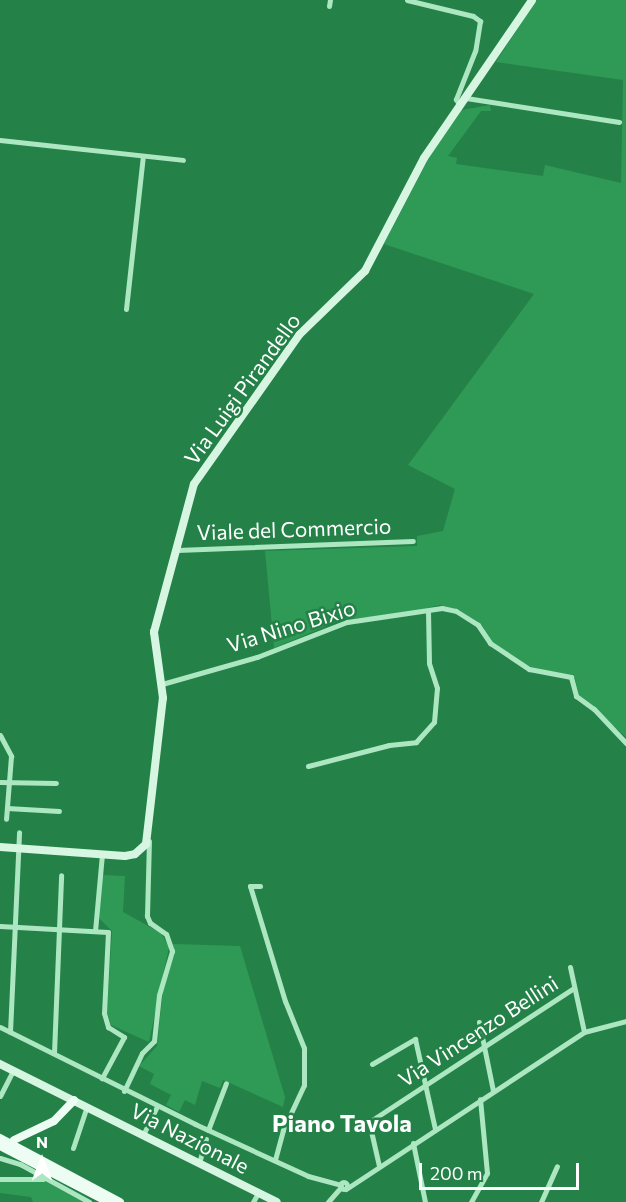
<!DOCTYPE html>
<html>
<head>
<meta charset="utf-8">
<style>
  body { margin:0 }
  #map { position:relative; width:626px; height:1202px; overflow:hidden; background:#248248; font-family:Commissioner,sans-serif }
  div>[style] { position:absolute }
  .green>* { inset:0; background:#2f9a55 }
  .street>* { height:5px; margin:-2.5px; padding:0 2.5px; transform-origin:2.5px; border-radius:2.5px; background:#ace7c1 }
  .street>.ring { margin:-2.5px; padding:0; box-sizing:content-box; background:none; border:5px solid #ace7c1; border-radius:50% }
  .secondary>* { height:8px; margin:-4px; padding:0 4px; transform-origin:4px; border-radius:4px; background:#d6f6e2 }
  .primary>* { height:8px; margin:-4px; padding:0 4px; transform-origin:4px; border-radius:4px; background:#eefdf4 }
  span { translate:-50% -50%; white-space:nowrap; text-align:center; line-height:1.15; -webkit-text-stroke:5px #248248; paint-order:stroke }
  .street-label { font-size:21px; color:#fff }
  .quarter-label { font-size:24px; color:#fff; font-weight:700 }
  .north { position:absolute; left:12px; top:1130px; width:60px; height:60px; -webkit-text-stroke:4px #248248; paint-order:stroke; rotate:0deg; font-size:16px; font-weight:700; line-height:24px; text-align:center; color:#fff }
  .north::after { content:''; display:block; margin:auto; width:21px; height:27px; background:#fff; clip-path:polygon(50% 0,100% 100%,50% 72%,0 100%) }
  .scale { position:absolute; left:419px; top:1163px; width:160px; height:27px; box-sizing:border-box; border:3px solid #fff; border-top:0; padding-left:8px; font-size:18px; line-height:21px; white-space:nowrap; color:#fff; -webkit-text-stroke:4px #248248; paint-order:stroke }
</style>
</head>
<body>
<div id="map">
  <div class="green">
    <div style="clip-path:polygon(536px 0,626px 0,626px 737px,579px 696px,574px 675px,536px 669px,518px 661px,493px 643px,481px 624px,459px 610px,440px 605px,395px 616px,343px 619px,274px 648px,265px 551px,417px 546px,417px 536px,443px 531px,455px 489px,408px 465px,534px 294px,384px 244px,431px 154px,462px 110px,490px 105px,491px 111px,481px 111px,448px 156px,457px 158px,456px 164px,543px 176px,545px 165px,621px 183px,623px 80px,496px 62px)"></div>
    <div style="clip-path:polygon(103px 875px,125px 876px,123px 912px,161px 933px,169px 947px,149px 1042px,111px 1025px,107px 1012px,112px 931px,97px 916px)"></div>
    <div style="clip-path:polygon(173px 944px,240px 946px,285px 1097px,283px 1107px,223px 1080px,220px 1088px,202px 1081px,195px 1105px,185px 1100px,179px 1112px,166px 1105px,171px 1095px,150px 1084px,154px 1074px,139px 1066px,157px 1046px,163px 990px,174px 955px)"></div>
    <div style="clip-path:polygon(45px 1181px,83px 1202px,33px 1202px,31px 1197px,0 1193px,0 1182px)"></div>
  </div>
  <div class="street">
    <div style="left:407px;top:0;width:68px;rotate:13.6deg"></div>
    <div style="left:473px;top:16px;width:9px;rotate:36deg"></div>
    <div style="left:480px;top:21px;width:30px;rotate:99deg"></div>
    <div style="left:475px;top:51px;width:52px;rotate:111.6deg"></div>
    <div style="left:456px;top:99px;width:8px;rotate:60deg"></div>
    <div style="left:329px;top:6px;width:6px;rotate:-81deg"></div>
    <div style="left:466px;top:98px;width:155px;rotate:8.9deg"></div>
    <div style="left:0;top:140px;width:184px;rotate:6.2deg"></div>
    <div style="left:126px;top:309px;width:154px;rotate:-83.7deg"></div>
    <div style="left:177px;top:550px;width:236px;rotate:-2.2deg"></div>
    <div style="left:162px;top:684px;width:99px;rotate:-15.9deg"></div>
    <div style="left:257px;top:657px;width:97px;rotate:-21.3deg"></div>
    <div style="left:347px;top:622px;width:96px;rotate:-8.4deg"></div>
    <div style="left:442px;top:608px;width:14px;rotate:12deg"></div>
    <div style="left:456px;top:611px;width:26px;rotate:32deg"></div>
    <div style="left:478px;top:625px;width:22px;rotate:56deg"></div>
    <div style="left:490px;top:643px;width:47px;rotate:33.7deg"></div>
    <div style="left:529px;top:669px;width:43px;rotate:10.8deg"></div>
    <div style="left:571px;top:677px;width:20px;rotate:75deg"></div>
    <div style="left:576px;top:696px;width:22px;rotate:36deg"></div>
    <div style="left:594px;top:709px;width:47px;rotate:46.7deg"></div>
    <div style="left:0;top:735px;width:24px;rotate:62deg"></div>
    <div style="left:11px;top:756px;width:63px;rotate:94.5deg"></div>
    <div style="left:308px;top:766px;width:84px;rotate:-14.5deg"></div>
    <div style="left:389px;top:745px;width:27px;rotate:-6deg"></div>
    <div style="left:416px;top:742px;width:27px;rotate:-48deg"></div>
    <div style="left:434px;top:722px;width:34px;rotate:-85deg"></div>
    <div style="left:437px;top:688px;width:26px;rotate:-108deg"></div>
    <div style="left:429px;top:663px;width:52px;rotate:-91.1deg"></div>
    <div style="left:0;top:782px;width:56px;rotate:1deg"></div>
    <div style="left:7px;top:808px;width:52px;rotate:3.3deg"></div>
    <div style="left:260px;top:886px;width:10px;rotate:180deg"></div>
    <div style="left:250px;top:886px;width:120px;rotate:73.1deg"></div>
    <div style="left:285px;top:1001px;width:51px;rotate:68deg"></div>
    <div style="left:304px;top:1048px;width:37px;rotate:90deg"></div>
    <div style="left:304px;top:1085px;width:50px;rotate:115deg"></div>
    <div style="left:283px;top:1130px;width:31px;rotate:105deg"></div>
    <div style="left:0;top:926px;width:108px;rotate:3.2deg"></div>
    <div style="left:108px;top:932px;width:81px;rotate:92.8deg"></div>
    <div style="left:104px;top:1013px;width:15px;rotate:74deg"></div>
    <div style="left:108px;top:1027px;width:19px;rotate:32deg"></div>
    <div style="left:124px;top:1037px;width:47px;rotate:118.2deg"></div>
    <div style="left:95px;top:931px;width:77px;rotate:-84.8deg"></div>
    <div style="left:570px;top:967px;width:66px;rotate:77.8deg"></div>
    <div style="left:479px;top:1022px;width:70px;rotate:78.5deg"></div>
    <div style="left:0;top:1027px;width:218px;rotate:26.4deg"></div>
    <div style="left:195px;top:1124px;width:124px;rotate:24.7deg"></div>
    <div style="left:308px;top:1176px;width:34px;rotate:15deg"></div>
    <div style="left:10px;top:1032px;width:200px;rotate:-87.4deg"></div>
    <div style="left:54px;top:1053px;width:178px;rotate:-87.7deg"></div>
    <div style="left:372px;top:1064px;width:50px;rotate:-30.2deg"></div>
    <div style="left:415px;top:1039px;width:92px;rotate:77.5deg"></div>
    <div style="left:124px;top:1091px;width:42px;rotate:-64.7deg"></div>
    <div style="left:142px;top:1053px;width:17px;rotate:-45deg"></div>
    <div style="left:154px;top:1041px;width:46px;rotate:-83.8deg"></div>
    <div style="left:159px;top:995px;width:46px;rotate:-73.5deg"></div>
    <div style="left:172px;top:951px;width:18px;rotate:-109deg"></div>
    <div style="left:166px;top:934px;width:19px;rotate:-145deg"></div>
    <div style="left:150px;top:923px;width:8px;rotate:-113deg"></div>
    <div style="left:147px;top:916px;width:75px;rotate:-88.5deg"></div>
    <div style="left:0;top:1096px;width:28px;rotate:-63deg"></div>
    <div style="left:208px;top:1130px;width:50px;rotate:-69deg"></div>
    <div style="left:143px;top:1135px;width:32px;rotate:-64deg"></div>
    <div style="left:413px;top:1143px;width:60px;rotate:78.5deg"></div>
    <div style="left:73px;top:1148px;width:44px;rotate:-71.6deg"></div>
    <div style="left:0;top:1158px;width:21px;rotate:17deg"></div>
    <div style="left:20px;top:1164px;width:79px;rotate:28.8deg"></div>
    <div style="left:199px;top:1163px;width:25px;rotate:-74deg"></div>
    <div style="left:379px;top:1166px;width:45px;rotate:-102.8deg"></div>
    <div style="left:369px;top:1122px;width:245px;rotate:-33.2deg"></div>
    <div style="left:0;top:1179px;width:43px"></div>
    <div class="ring" style="left:340.5px;top:1182.5px;width:2px;height:2px"></div>
    <div style="left:346px;top:1189px;width:285px;rotate:-33.4deg"></div>
    <div style="left:584px;top:1032px;width:43px;rotate:-14.7deg"></div>
    <div style="left:253px;top:1202px;width:10px;rotate:-61deg"></div>
    <div style="left:328px;top:1202px;width:20px;rotate:-49deg"></div>
    <div style="left:471px;top:1202px;width:33px;rotate:-61deg"></div>
    <div style="left:487px;top:1173px;width:74px;rotate:-95.4deg"></div>
    <div style="left:541px;top:1202px;width:39px;rotate:-66deg"></div>
  </div>
  <div class="secondary">
    <div style="left:0;top:847px;width:125px;rotate:4.1deg"></div>
    <div style="left:125px;top:856px;width:10px;rotate:-11deg"></div>
    <div style="left:135px;top:854px;width:15px;rotate:-42deg"></div>
    <div style="left:146px;top:844px;width:147px;rotate:-83.4deg"></div>
    <div style="left:163px;top:698px;width:67px;rotate:-97.8deg"></div>
    <div style="left:154px;top:632px;width:153px;rotate:-74.9deg"></div>
    <div style="left:194px;top:484px;width:182px;rotate:-54.8deg"></div>
    <div style="left:299px;top:335px;width:92px;rotate:-44.1deg"></div>
    <div style="left:365px;top:271px;width:127px;rotate:-62.4deg"></div>
    <div style="left:424px;top:158px;width:191px;rotate:-55.6deg"></div>
    <div style="left:0;top:1064px;width:309px;rotate:26.5deg"></div>
  </div>
  <div class="primary">
    <div style="left:0;top:1138px;width:136px;rotate:28.1deg"></div>
    <div style="left:14px;top:1140px;width:44px;rotate:-25.4deg"></div>
    <div style="left:54px;top:1121px;width:29px;rotate:-46deg"></div>
    <div style="left:0;top:1146px;width:122px;rotate:27.4deg"></div>
  </div>
  <div class="street-label">
    <span style="left:242px;top:389px;rotate:-54deg">Via Luigi Pirandello</span>
    <span style="left:294px;top:529px;rotate:-2deg">Viale del Commercio</span>
    <span style="left:291px;top:626px;rotate:-17deg">Via Nino Bixio</span>
    <span style="left:478px;top:1031px;rotate:-33deg">Via Vincenzo Bellini</span>
    <span style="left:190px;top:1138px;rotate:27deg">Via Nazionale</span>
  </div>
  <div class="quarter-label">
    <span style="left:342px;top:1123px">Piano Tavola</span>
  </div>
  <div class="north">N</div>
  <div class="scale">200 m</div>
</div>
</body>
</html>
